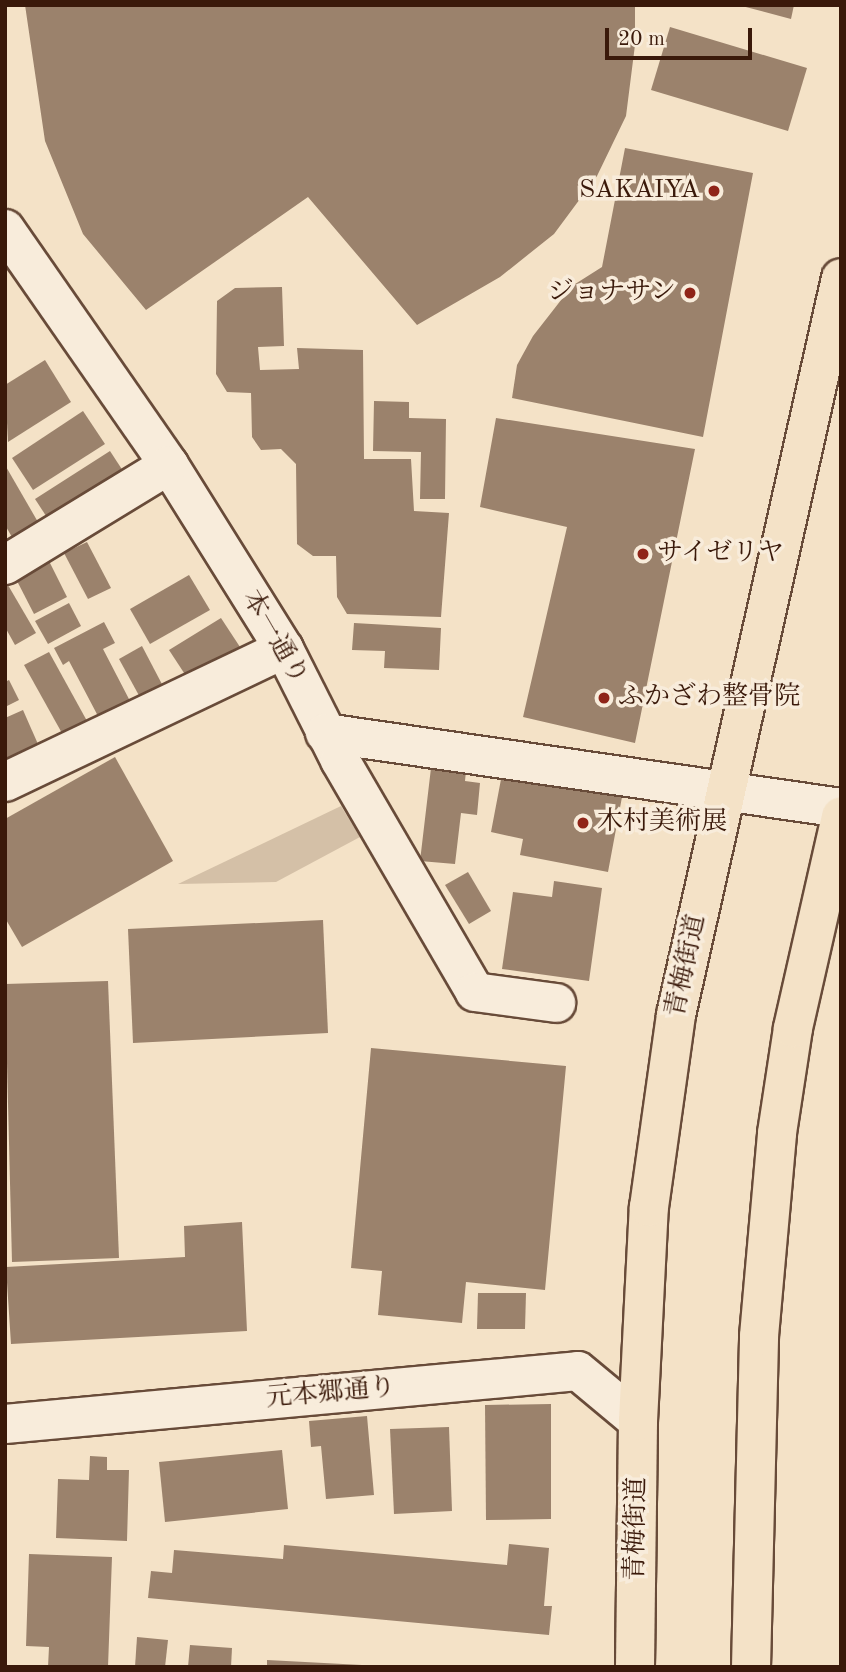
<!DOCTYPE html>
<html>
<head>
<meta charset="utf-8">
<style>
  body { margin:0 }
  #map { position:relative; width:846px; height:1672px; overflow:hidden; background:#f4e2c7; font-family:"Old Standard TT","Noto Serif JP",serif }
  div>[style] { position:absolute }
  .green>* { inset:0; background:#d4c0a7 }
  .building>* { inset:0; background:#9b826c }
  .roads { filter:drop-shadow(2px 0 #684b39) drop-shadow(-2px 0 #684b39) drop-shadow(0 2px #684b39) drop-shadow(0 -2px #684b39) }
  .minor>* { height:38px; margin:-19px; padding:0 19px; transform-origin:19px; border-radius:19px; background:#f8ecdb }
  .major>* { height:38px; margin:-19px; padding:0 19px; transform-origin:19px; border-radius:19px; background:#f4e2c7 }
  .dots>* { width:19px; height:19px; translate:-50% -50%; box-sizing:border-box; border:4px solid #f8ecdb; border-radius:50% }
  span { translate:-50% -50%; white-space:nowrap; text-align:center; line-height:1.15; -webkit-text-stroke:7px #f8ecdb; paint-order:stroke }
  .poi-label { font-size:26px; color:#3a190a }
  .right { translate:-100% -50%; text-align:right }
  .left { translate:0 -50%; text-align:left }
  .street-label { font-size:26px; color:#3a190a }
  .frame { position:absolute; inset:0; border:7px solid #3a190a; pointer-events:none }
  .scale { position:absolute; left:605px; top:28px; width:147px; height:32px; box-sizing:border-box; border:4px solid #3a190a; border-top:0; padding-left:9px; font-size:21px; line-height:24px; white-space:nowrap; color:#3a190a; -webkit-text-stroke:5px #f8ecdb; paint-order:stroke }
</style>
</head>
<body>
<div id="map">
  <div class="green">
    <div style="clip-path:polygon(341px 806px,360px 837px,276px 882px,178px 884px)"></div>
  </div>
  <div class="building">
    <div style="clip-path:polygon(25px 5px,635px 5px,635px 45px,626px 116px,597px 176px,554px 234px,500px 277px,417px 325px,308px 197px,146px 310px,83px 234px,45px 141px)"></div>
    <div style="clip-path:polygon(738px 5px,794px 5px,791px 19px)"></div>
    <div style="clip-path:polygon(670px 27px,807px 68px,788px 131px,651px 90px)"></div>
    <div style="clip-path:polygon(625px 148px,753px 173px,703px 437px,512px 398px,517px 365px,533px 336px,572px 286px,602px 267px)"></div>
    <div style="clip-path:polygon(282px 287px,284px 346px,258px 347px,260px 370px,299px 369px,297px 348px,363px 350px,364px 459px,411px 459px,414px 511px,449px 513px,441px 617px,347px 614px,337px 597px,336px 556px,313px 556px,297px 544px,296px 464px,281px 449px,261px 450px,252px 437px,251px 393px,227px 392px,216px 374px,217px 301px,235px 288px)"></div>
    <div style="clip-path:polygon(45px 360px,71px 402px,8px 442px,5px 385px)"></div>
    <div style="clip-path:polygon(374px 401px,409px 402px,409px 418px,446px 419px,445px 499px,420px 499px,421px 452px,373px 451px)"></div>
    <div style="clip-path:polygon(83px 411px,105px 444px,33px 490px,12px 458px)"></div>
    <div style="clip-path:polygon(496px 418px,695px 449px,635px 743px,523px 717px,567px 527px,480px 507px)"></div>
    <div style="clip-path:polygon(110px 451px,125px 474px,50px 522px,35px 499px)"></div>
    <div style="clip-path:polygon(5px 465px,42px 529px,16px 544px,5px 525px)"></div>
    <div style="clip-path:polygon(87px 542px,111px 588px,88px 599px,64px 553px)"></div>
    <div style="clip-path:polygon(49px 561px,67px 597px,34px 614px,16px 579px)"></div>
    <div style="clip-path:polygon(189px 575px,210px 610px,150px 644px,130px 609px)"></div>
    <div style="clip-path:polygon(5px 580px,36px 633px,15px 645px,5px 627px)"></div>
    <div style="clip-path:polygon(69px 603px,81px 626px,48px 644px,35px 621px)"></div>
    <div style="clip-path:polygon(221px 618px,240px 647px,188px 679px,169px 650px)"></div>
    <div style="clip-path:polygon(104px 622px,115px 643px,103px 649px,130px 701px,99px 718px,69px 661px,63px 665px,54px 648px)"></div>
    <div style="clip-path:polygon(354px 623px,441px 628px,439px 670px,384px 668px,385px 651px,352px 650px)"></div>
    <div style="clip-path:polygon(142px 646px,164px 688px,142px 701px,119px 659px)"></div>
    <div style="clip-path:polygon(49px 652px,87px 721px,63px 735px,24px 665px)"></div>
    <div style="clip-path:polygon(9px 680px,19px 700px,5px 707px,5px 682px)"></div>
    <div style="clip-path:polygon(23px 710px,41px 751px,5px 767px,5px 718px)"></div>
    <div style="clip-path:polygon(115px 757px,173px 861px,22px 947px,5px 918px,5px 819px)"></div>
    <div style="clip-path:polygon(431px 768px,466px 771px,465px 781px,480px 783px,477px 815px,461px 813px,455px 864px,420px 861px)"></div>
    <div style="clip-path:polygon(502px 774px,622px 797px,608px 872px,520px 855px,523px 839px,491px 832px)"></div>
    <div style="clip-path:polygon(468px 872px,491px 911px,469px 924px,445px 885px)"></div>
    <div style="clip-path:polygon(554px 881px,602px 888px,589px 981px,502px 969px,513px 892px,552px 897px)"></div>
    <div style="clip-path:polygon(323px 920px,328px 1033px,133px 1043px,128px 929px)"></div>
    <div style="clip-path:polygon(108px 981px,119px 1258px,12px 1262px,5px 984px)"></div>
    <div style="clip-path:polygon(371px 1048px,566px 1066px,545px 1290px,466px 1282px,462px 1323px,378px 1315px,382px 1271px,351px 1268px)"></div>
    <div style="clip-path:polygon(242px 1222px,247px 1331px,11px 1344px,6px 1267px,185px 1257px,184px 1226px)"></div>
    <div style="clip-path:polygon(478px 1293px,526px 1293px,525px 1329px,477px 1329px)"></div>
    <div style="clip-path:polygon(551px 1404px,551px 1519px,486px 1520px,485px 1405px)"></div>
    <div style="clip-path:polygon(367px 1416px,374px 1495px,326px 1499px,321px 1446px,311px 1447px,309px 1421px)"></div>
    <div style="clip-path:polygon(449px 1427px,452px 1511px,394px 1514px,390px 1429px)"></div>
    <div style="clip-path:polygon(282px 1450px,288px 1509px,165px 1522px,159px 1462px)"></div>
    <div style="clip-path:polygon(90px 1456px,107px 1457px,107px 1470px,129px 1470px,127px 1541px,56px 1538px,58px 1479px,89px 1480px)"></div>
    <div style="clip-path:polygon(509px 1544px,549px 1548px,544px 1606px,552px 1606px,549px 1635px,148px 1598px,151px 1571px,172px 1573px,174px 1550px,283px 1559px,284px 1545px,507px 1565px)"></div>
    <div style="clip-path:polygon(29px 1554px,112px 1557px,108px 1667px,48px 1667px,49px 1647px,26px 1646px)"></div>
    <div style="clip-path:polygon(137px 1637px,168px 1640px,165px 1667px,135px 1667px)"></div>
    <div style="clip-path:polygon(190px 1645px,232px 1648px,231px 1667px,188px 1667px)"></div>
    <div style="clip-path:polygon(267px 1660px,362px 1665px,362px 1667px,267px 1667px)"></div>
  </div>
  <div class="roads">
    <div class="minor">
      <div style="left:5px;top:229px;width:287px;rotate:55.2deg"></div>
      <div style="left:169px;top:465px;width:217px;rotate:58deg"></div>
      <div style="left:284px;top:649px;width:124px;rotate:63.2deg"></div>
      <div style="left:340px;top:760px;width:268px;rotate:59.8deg"></div>
      <div style="left:475px;top:992px;width:82px;rotate:7.7deg"></div>
      <div style="left:5px;top:565px;width:192px;rotate:-31.4deg"></div>
      <div style="left:325px;top:733px;width:521px;rotate:8.27deg"></div>
      <div style="left:5px;top:782px;width:309px;rotate:-25.5deg"></div>
      <div style="left:5px;top:1424px;width:575px;rotate:-5.28deg"></div>
      <div style="left:578px;top:1371px;width:78px;rotate:39.8deg"></div>
    </div>
    <div class="major">
      <div style="left:635px;top:1667px;width:246px;rotate:-89.3deg"></div>
      <div style="left:638px;top:1421px;width:214px;rotate:-87.1deg"></div>
      <div style="left:649px;top:1207px;width:194px;rotate:-82deg"></div>
      <div style="left:676px;top:1015px;width:755px;rotate:-77.38deg"></div>
      <div style="left:751px;top:1667px;width:331px;rotate:-88.6deg"></div>
      <div style="left:759px;top:1336px;width:204px;rotate:-84.9deg"></div>
      <div style="left:777px;top:1133px;width:106px;rotate:-81.3deg"></div>
      <div style="left:793px;top:1028px;width:217px;rotate:-77.2deg"></div>
    </div>
  </div>
  <div class="dots">
    <div style="left:714px;top:191px;background:#8f2418"></div>
    <div style="left:690px;top:293px;background:#8f2418"></div>
    <div style="left:643px;top:554px;background:#8f2418"></div>
    <div style="left:604px;top:698px;background:#8f2418"></div>
    <div style="left:583px;top:823px;background:#8f2418"></div>
  </div>
  <div class="poi-label">
    <span class="right" style="left:700px;top:191px">SAKAIYA</span>
    <span class="right" style="left:676px;top:293px">ジョナサン</span>
    <span class="left" style="left:657px;top:554px">サイゼリヤ</span>
    <span class="left" style="left:618px;top:698px">ふかざわ整骨院</span>
    <span class="left" style="left:597px;top:823px">木村美術展</span>
  </div>
  <div class="street-label">
    <span style="left:274px;top:638px;rotate:60deg">本一通り</span>
    <span style="left:687px;top:966px;rotate:-78deg">青梅街道</span>
    <span style="left:331px;top:1394px;rotate:-5deg">元本郷通り</span>
    <span style="left:637px;top:1529px;rotate:-89deg">青梅街道</span>
  </div>
  <div class="frame"></div>
  <div class="scale">20 m</div>
</div>
</body>
</html>
